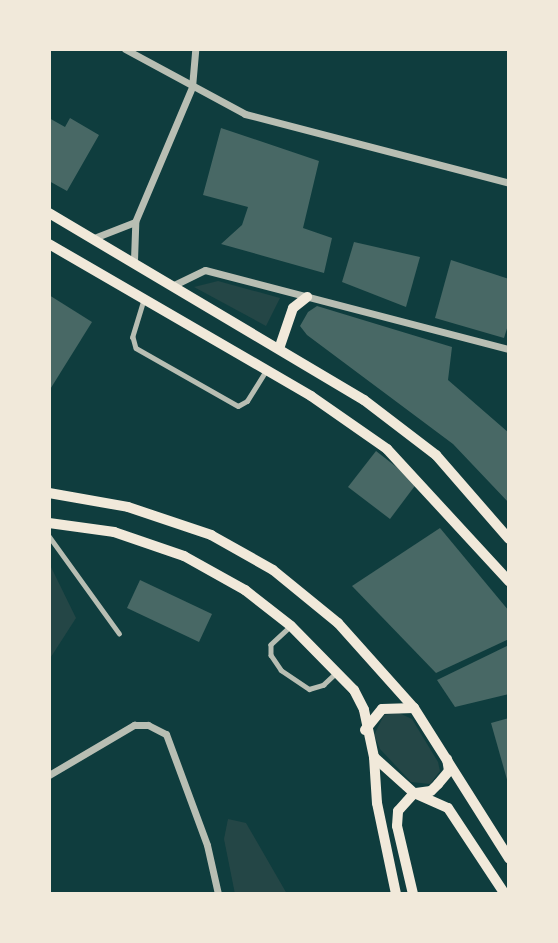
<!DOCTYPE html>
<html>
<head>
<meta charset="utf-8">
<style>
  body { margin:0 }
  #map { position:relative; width:558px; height:943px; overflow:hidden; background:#0f3d3e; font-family:Lato,sans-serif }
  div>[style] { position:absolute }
  .green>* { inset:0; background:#244646 }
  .building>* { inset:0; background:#486865 }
  .service>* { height:4.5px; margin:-2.25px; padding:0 2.25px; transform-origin:2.25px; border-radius:2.25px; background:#b8beb3 }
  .minor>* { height:7px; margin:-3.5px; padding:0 3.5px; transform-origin:3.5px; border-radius:3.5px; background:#b8beb3 }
  .secondary>* { height:10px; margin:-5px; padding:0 5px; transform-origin:5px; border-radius:5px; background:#f1e9da }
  span { translate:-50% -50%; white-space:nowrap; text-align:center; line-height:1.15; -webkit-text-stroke:6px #f1e9da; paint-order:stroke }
  .frame { position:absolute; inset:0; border:51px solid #f1e9da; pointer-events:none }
</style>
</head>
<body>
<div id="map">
  <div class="green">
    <div style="clip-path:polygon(218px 281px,280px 298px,266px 326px,194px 287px)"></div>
    <div style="clip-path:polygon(49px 563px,76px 618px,49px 660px)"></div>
    <div style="clip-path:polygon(399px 713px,412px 719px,438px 762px,440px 771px,430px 784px,411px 782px,380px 749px,374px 735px,384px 715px)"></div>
    <div style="clip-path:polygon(228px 819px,246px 823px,287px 894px,235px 894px,224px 839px)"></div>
  </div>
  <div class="building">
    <div style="clip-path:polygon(49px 118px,65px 127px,70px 118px,99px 135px,67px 191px,49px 181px)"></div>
    <div style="clip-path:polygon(221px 128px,319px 161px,303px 228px,332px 238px,324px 273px,221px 244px,242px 225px,248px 207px,203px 195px)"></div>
    <div style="clip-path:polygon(354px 242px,420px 257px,406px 307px,342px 282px)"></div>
    <div style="clip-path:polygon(451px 260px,509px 279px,509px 322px,504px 338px,435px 318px)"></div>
    <div style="clip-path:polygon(49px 295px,92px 322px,49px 391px)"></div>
    <div style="clip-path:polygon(317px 306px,452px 347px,448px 380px,509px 433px,509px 503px,453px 444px,307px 335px,300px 326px,308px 312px)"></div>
    <div style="clip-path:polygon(376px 451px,417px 483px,390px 519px,348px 487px)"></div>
    <div style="clip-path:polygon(440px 528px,509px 611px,509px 639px,436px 673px,352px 586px)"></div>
    <div style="clip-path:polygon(140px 580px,212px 614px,199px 642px,127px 608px)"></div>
    <div style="clip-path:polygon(509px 645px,509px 694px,455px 707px,437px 680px)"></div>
    <div style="clip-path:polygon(509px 718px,509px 783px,508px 783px,491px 723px)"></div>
  </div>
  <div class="service">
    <div style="left:144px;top:300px;width:39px;rotate:107deg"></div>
    <div style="left:133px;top:337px;width:11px;rotate:75deg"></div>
    <div style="left:136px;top:348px;width:117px;rotate:29.6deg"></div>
    <div style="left:238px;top:406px;width:10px;rotate:-29deg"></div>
    <div style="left:247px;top:401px;width:36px;rotate:-58deg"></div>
    <div style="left:49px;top:536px;width:120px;rotate:54.2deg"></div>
    <div style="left:290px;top:627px;width:26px;rotate:137deg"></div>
    <div style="left:271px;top:645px;width:10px;rotate:90deg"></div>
    <div style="left:271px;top:655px;width:18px;rotate:56deg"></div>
    <div style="left:281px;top:670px;width:34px;rotate:34deg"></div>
    <div style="left:309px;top:689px;width:15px;rotate:-16deg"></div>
    <div style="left:323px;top:685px;width:16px;rotate:-43deg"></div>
  </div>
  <div class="minor">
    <div style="left:125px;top:49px;width:136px;rotate:28.4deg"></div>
    <div style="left:245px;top:114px;width:273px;rotate:14.6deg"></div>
    <div style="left:94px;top:238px;width:44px;rotate:-21.3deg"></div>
    <div style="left:134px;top:260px;width:38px;rotate:-88deg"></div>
    <div style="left:135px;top:222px;width:147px;rotate:-67.1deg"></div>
    <div style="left:192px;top:87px;width:38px;rotate:-85deg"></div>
    <div style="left:174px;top:285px;width:34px;rotate:-26deg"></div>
    <div style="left:205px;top:270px;width:314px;rotate:14.6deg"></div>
    <div style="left:49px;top:775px;width:99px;rotate:-30.5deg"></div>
    <div style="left:134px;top:725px;width:14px"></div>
    <div style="left:148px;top:725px;width:20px;rotate:27deg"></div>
    <div style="left:166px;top:734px;width:118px;rotate:69.7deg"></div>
    <div style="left:207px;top:845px;width:50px;rotate:77.3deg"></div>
  </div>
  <div class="secondary">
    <div style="left:49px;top:213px;width:366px;rotate:30.7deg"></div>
    <div style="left:364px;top:400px;width:91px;rotate:37.4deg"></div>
    <div style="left:436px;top:455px;width:111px;rotate:49deg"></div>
    <div style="left:49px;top:244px;width:303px;rotate:30.1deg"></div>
    <div style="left:311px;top:396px;width:93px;rotate:34.9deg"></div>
    <div style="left:387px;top:449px;width:180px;rotate:47.3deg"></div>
    <div style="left:280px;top:346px;width:40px;rotate:-71.1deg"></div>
    <div style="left:293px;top:308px;width:18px;rotate:-38deg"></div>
    <div style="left:49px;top:493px;width:80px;rotate:10deg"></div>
    <div style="left:128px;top:507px;width:88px;rotate:18.6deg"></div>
    <div style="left:211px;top:535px;width:71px;rotate:29.4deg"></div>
    <div style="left:273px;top:570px;width:84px;rotate:39.2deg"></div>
    <div style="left:338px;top:623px;width:114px;rotate:48.2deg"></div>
    <div style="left:414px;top:708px;width:178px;rotate:57.7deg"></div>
    <div style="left:49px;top:523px;width:66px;rotate:7.9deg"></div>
    <div style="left:114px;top:532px;width:74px;rotate:18.9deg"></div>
    <div style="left:184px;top:556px;width:70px;rotate:29.1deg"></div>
    <div style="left:245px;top:590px;width:58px;rotate:38deg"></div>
    <div style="left:291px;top:626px;width:90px;rotate:45.5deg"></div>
    <div style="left:354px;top:690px;width:22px;rotate:63deg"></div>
    <div style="left:364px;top:710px;width:48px;rotate:78deg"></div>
    <div style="left:374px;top:757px;width:54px;rotate:42deg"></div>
    <div style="left:414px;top:793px;width:37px;rotate:24deg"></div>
    <div style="left:448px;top:808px;width:103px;rotate:56.5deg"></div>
    <div style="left:365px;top:730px;width:27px;rotate:-51deg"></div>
    <div style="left:382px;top:709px;width:32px;rotate:-2deg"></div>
    <div style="left:374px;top:757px;width:46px;rotate:86.3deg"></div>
    <div style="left:377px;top:803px;width:93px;rotate:78.2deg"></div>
    <div style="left:416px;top:793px;width:15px;rotate:-8deg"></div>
    <div style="left:431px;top:791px;width:10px;rotate:-45deg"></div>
    <div style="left:438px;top:784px;width:17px;rotate:-50deg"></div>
    <div style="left:449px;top:771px;width:12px;rotate:-99deg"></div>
    <div style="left:413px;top:894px;width:70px;rotate:-103.2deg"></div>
    <div style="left:397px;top:826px;width:15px;rotate:-86deg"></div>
    <div style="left:398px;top:811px;width:24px;rotate:-48deg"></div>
  </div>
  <div class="frame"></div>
</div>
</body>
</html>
